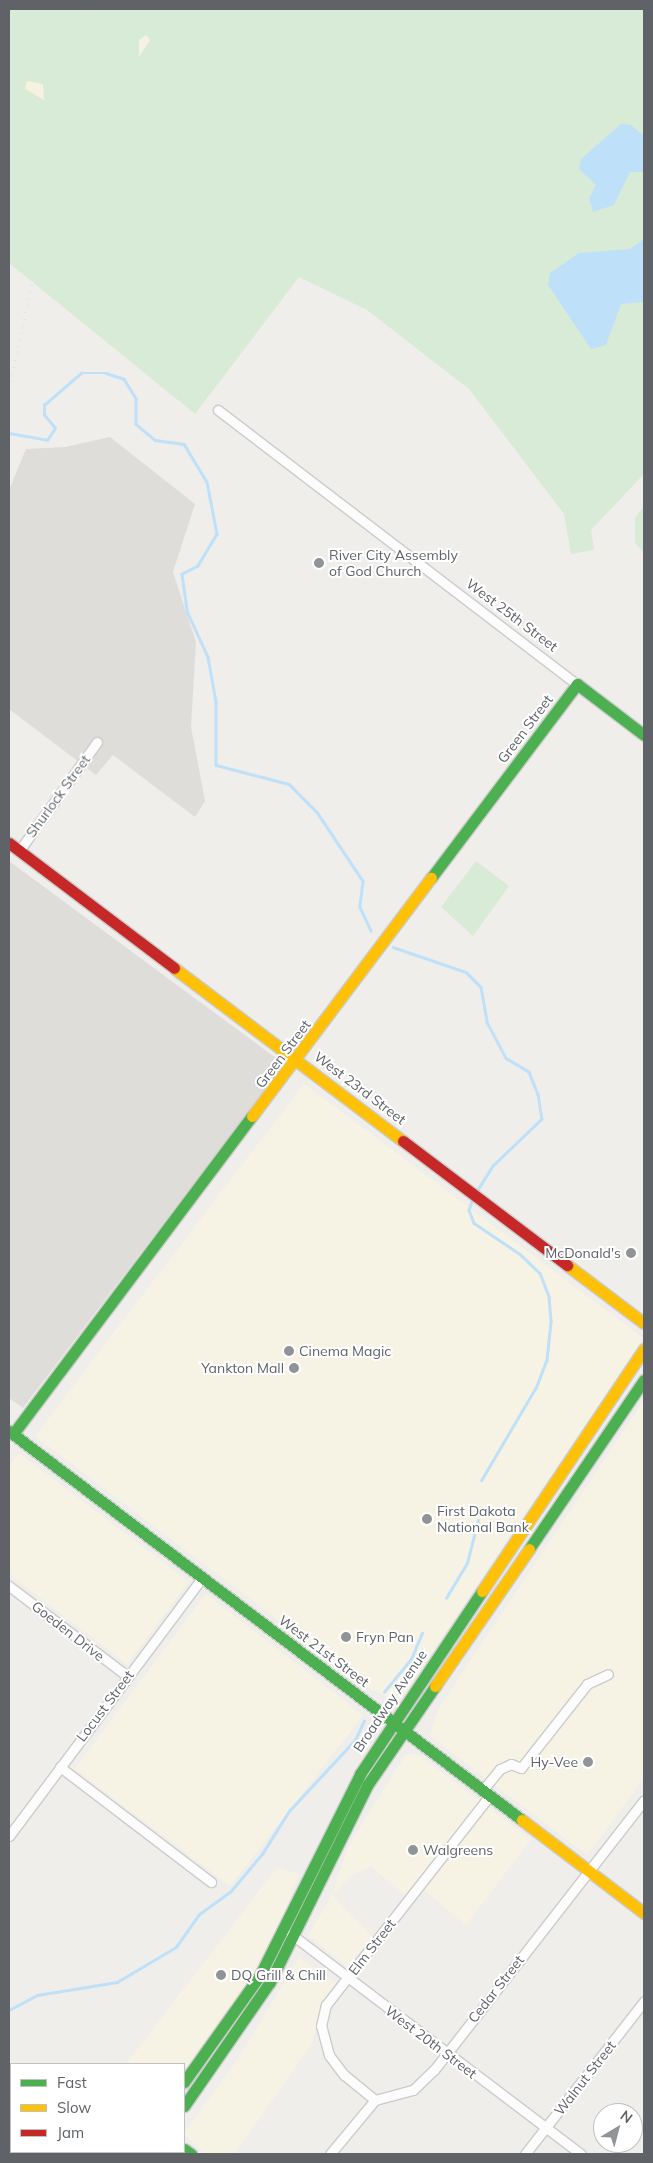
<!DOCTYPE html>
<html>
<head>
<meta charset="utf-8">
<style>
  body { margin:0 }
  #map { position:relative; width:653px; height:2163px; overflow:hidden; background:#efeeea; font-family:Mulish,sans-serif }
  div>[style] { position:absolute }
  .commercial>* { inset:0; background:#f7f3e4 }
  .industrial>* { inset:0; background:#dfddda }
  .green>* { inset:0; background:#d8ebd6 }
  .sand>* { inset:0; background:#f6f1e1 }
  .water>* { inset:0; background:#bfe0f9 }
  .stream>* { height:2.5px; margin:-1.25px; padding:0 1.25px; transform-origin:1.25px; border-radius:1.25px; background:#bfe0f9 }
  .roads { filter:drop-shadow(1px 0 #cbcccc) drop-shadow(-1px 0 #cbcccc) drop-shadow(0 1px #cbcccc) drop-shadow(0 -1px #cbcccc) }
  .street>* { height:9px; margin:-4.5px; padding:0 4.5px; transform-origin:4.5px; border-radius:4.5px; background:#fdfcfc }
  .fast>* { height:11px; margin:-5.5px; padding:0 5.5px; transform-origin:5.5px; border-radius:5.5px; background:#4caf50 }
  .slow>* { height:11px; margin:-5.5px; padding:0 5.5px; transform-origin:5.5px; border-radius:5.5px; background:#ffc107 }
  .jam>* { height:11px; margin:-5.5px; padding:0 5.5px; transform-origin:5.5px; border-radius:5.5px; background:#c62828 }
  .rail>* { height:2.5px; margin-top:-1.25px; transform-origin:0; background:repeating-linear-gradient(90deg,#e4e4e4 0 1px,transparent 0 7px) }
  .dots>* { width:14px; height:14px; translate:-50% -50%; box-sizing:border-box; border:2px solid #fff; border-radius:50% }
  span { translate:-50% -50%; white-space:nowrap; text-align:center; line-height:1.15; -webkit-text-stroke:4px #fff; paint-order:stroke }
  .poi-label { font-size:14px; color:#5f6368 }
  .left { translate:0 -50%; text-align:left }
  .right { translate:-100% -50%; text-align:right }
  .street-label { font-size:14px; color:#5f6368 }
  .frame { position:absolute; inset:0; border:10px solid #5f6368; pointer-events:none }
  .legend { position:absolute; left:10px; top:2063px; width:175px; height:90px; box-sizing:border-box; background:#fff; border:1px solid #bfc1c3; margin:0; padding:6px 9px; list-style:none; font-size:15px; color:#5f6368 }
  .legend li { display:flex; align-items:center; gap:10px; height:25px }
  .legend b { width:25px; border:1px solid #bfc1c3 }
  .north { position:absolute; left:593px; top:2103px; width:50px; height:50px; box-sizing:border-box; background:#fff; border:1px solid #bfc1c3; border-radius:50%; rotate:37deg; font-size:14px; font-weight:700; line-height:20px; text-align:center; color:#5f6368 }
  .north::after { content:''; display:block; margin:auto; width:18px; height:22px; background:#919496; clip-path:polygon(50% 0,100% 100%,50% 72%,0 100%) }
</style>
</head>
<body>
<div id="map">
  <div class="commercial">
    <div style="clip-path:polygon(304px 1084px,643px 1338px,399px 1701px,366px 1687px,35px 1436px)"></div>
    <div style="clip-path:polygon(644px 1400px,644px 1778px,587px 1855px,430px 1736px,438px 1710px)"></div>
    <div style="clip-path:polygon(19px 1453px,189px 1582px,127px 1664px,9px 1574px,9px 1466px)"></div>
    <div style="clip-path:polygon(206px 1594px,363px 1715px,230px 1886px,75px 1769px)"></div>
    <div style="clip-path:polygon(406px 1754px,417px 1754px,531px 1839px,466px 1925px,415px 1883px,405px 1895px,371px 1867px,353px 1874px,332px 1895px,372px 1936px,348px 1967px,308px 1936px,332px 1895px,349px 1845px)"></div>
    <div style="clip-path:polygon(277px 1868px,299px 1874px,281px 1922px,259px 1966px,184px 2074px,184px 2064px,126px 2064px)"></div>
    <div style="clip-path:polygon(299px 1958px,336px 1983px,319px 2011px,312px 2044px,234px 2154px,205px 2154px,184px 2134px,242px 2053px)"></div>
  </div>
  <div class="industrial">
    <div style="clip-path:polygon(110px 437px,195px 504px,173px 572px,196px 642px,191px 727px,205px 801px,195px 817px,113px 755px,96px 775px,9px 709px,9px 490px,26px 449px,65px 447px)"></div>
    <div style="clip-path:polygon(9px 861px,284px 1064px,23px 1408px,9px 1398px)"></div>
  </div>
  <div class="green">
    <div style="clip-path:polygon(9px 9px,644px 9px,644px 474px,591px 530px,594px 550px,571px 554px,564px 514px,469px 389px,367px 310px,299px 277px,195px 414px,9px 263px)"></div>
    <div style="clip-path:polygon(644px 506px,644px 553px,635px 543px,635px 518px)"></div>
    <div style="clip-path:polygon(476px 861px,509px 886px,473px 936px,441px 907px)"></div>
  </div>
  <div class="sand">
    <div style="clip-path:polygon(146px 35px,150px 40px,139px 57px,139px 40px)"></div>
    <div style="clip-path:polygon(27px 81px,43px 84px,44px 100px,25px 89px)"></div>
  </div>
  <div class="water">
    <div style="clip-path:polygon(621px 124px,631px 125px,644px 136px,644px 172px,630px 172px,614px 205px,593px 212px,589px 198px,596px 185px,579px 169px,581px 159px)"></div>
    <div style="clip-path:polygon(644px 239px,644px 302px,621px 304px,606px 345px,591px 349px,548px 285px,550px 273px,579px 253px,630px 249px)"></div>
  </div>
  <div class="stream">
    <div style="left:9px;top:433px;width:39px;rotate:10deg"></div>
    <div style="left:47px;top:440px;width:14px;rotate:-56deg"></div>
    <div style="left:55px;top:428px;width:17px;rotate:-130deg"></div>
    <div style="left:44px;top:415px;width:10px;rotate:-90deg"></div>
    <div style="left:44px;top:405px;width:49px;rotate:-40.9deg"></div>
    <div style="left:81px;top:373px;width:25px"></div>
    <div style="left:106px;top:373px;width:19px;rotate:18deg"></div>
    <div style="left:124px;top:379px;width:22px;rotate:58deg"></div>
    <div style="left:136px;top:398px;width:26px;rotate:90deg"></div>
    <div style="left:136px;top:424px;width:25px;rotate:40deg"></div>
    <div style="left:155px;top:440px;width:29px;rotate:8deg"></div>
    <div style="left:184px;top:444px;width:44px;rotate:58.8deg"></div>
    <div style="left:207px;top:482px;width:53px;rotate:79.1deg"></div>
    <div style="left:217px;top:534px;width:37px;rotate:121deg"></div>
    <div style="left:198px;top:566px;width:18px;rotate:153deg"></div>
    <div style="left:182px;top:574px;width:37px;rotate:82deg"></div>
    <div style="left:187px;top:611px;width:51px;rotate:65.5deg"></div>
    <div style="left:208px;top:657px;width:46px;rotate:79.9deg"></div>
    <div style="left:216px;top:702px;width:63px;rotate:90deg"></div>
    <div style="left:216px;top:765px;width:75px;rotate:14.6deg"></div>
    <div style="left:289px;top:784px;width:40px;rotate:45deg"></div>
    <div style="left:317px;top:812px;width:83px;rotate:56.3deg"></div>
    <div style="left:363px;top:881px;width:26px;rotate:97deg"></div>
    <div style="left:360px;top:907px;width:26px;rotate:65deg"></div>
    <div style="left:393px;top:947px;width:77px;rotate:18.9deg"></div>
    <div style="left:466px;top:972px;width:21px;rotate:45deg"></div>
    <div style="left:481px;top:987px;width:36px;rotate:80deg"></div>
    <div style="left:487px;top:1022px;width:41px;rotate:62.2deg"></div>
    <div style="left:506px;top:1058px;width:27px;rotate:31deg"></div>
    <div style="left:529px;top:1072px;width:24px;rotate:68deg"></div>
    <div style="left:538px;top:1094px;width:25px;rotate:81deg"></div>
    <div style="left:542px;top:1119px;width:68px;rotate:136.2deg"></div>
    <div style="left:493px;top:1166px;width:31px;rotate:122deg"></div>
    <div style="left:473px;top:1199px;width:12px;rotate:110deg"></div>
    <div style="left:469px;top:1210px;width:14px;rotate:69deg"></div>
    <div style="left:474px;top:1223px;width:55px;rotate:34deg"></div>
    <div style="left:520px;top:1254px;width:28px;rotate:44deg"></div>
    <div style="left:540px;top:1273px;width:26px;rotate:69deg"></div>
    <div style="left:549px;top:1297px;width:25px;rotate:85deg"></div>
    <div style="left:551px;top:1322px;width:38px;rotate:96deg"></div>
    <div style="left:547px;top:1360px;width:30px;rotate:111deg"></div>
    <div style="left:536px;top:1388px;width:107px;rotate:120.4deg"></div>
    <div style="left:446px;top:1598px;width:41px;rotate:-59deg"></div>
    <div style="left:467px;top:1563px;width:44px;rotate:-75.7deg"></div>
    <div style="left:384px;top:1692px;width:43px;rotate:-50.7deg"></div>
    <div style="left:411px;top:1659px;width:28px;rotate:-67deg"></div>
    <div style="left:9px;top:2010px;width:32px;rotate:-28deg"></div>
    <div style="left:37px;top:1995px;width:81px;rotate:-9.2deg"></div>
    <div style="left:117px;top:1982px;width:69px;rotate:-30.7deg"></div>
    <div style="left:176px;top:1947px;width:39px;rotate:-55deg"></div>
    <div style="left:198px;top:1915px;width:39px;rotate:-36deg"></div>
    <div style="left:230px;top:1892px;width:50px;rotate:-49.9deg"></div>
    <div style="left:262px;top:1854px;width:51px;rotate:-57.9deg"></div>
    <div style="left:289px;top:1811px;width:97px;rotate:-47.1deg"></div>
    <div style="left:355px;top:1740px;width:21px;rotate:-65deg"></div>
  </div>
  <div class="roads">
    <div class="street">
      <div style="left:218px;top:410px;width:452px;rotate:37.4deg"></div>
      <div style="left:19px;top:851px;width:134px;rotate:-54.4deg"></div>
      <div style="left:9px;top:1586px;width:148px;rotate:37.3deg"></div>
      <div style="left:60px;top:1767px;width:190px;rotate:37.3deg"></div>
      <div style="left:482px;top:1791px;width:28px;rotate:-51deg"></div>
      <div style="left:500px;top:1769px;width:12px;rotate:-24deg"></div>
      <div style="left:511px;top:1764px;width:11px;rotate:22deg"></div>
      <div style="left:521px;top:1768px;width:107px;rotate:-51.8deg"></div>
      <div style="left:587px;top:1684px;width:23px;rotate:-25deg"></div>
      <div style="left:9px;top:1836px;width:322px;rotate:-53.2deg"></div>
      <div style="left:291px;top:1934px;width:364px;rotate:37.2deg"></div>
      <div style="left:375px;top:2100px;width:40px;rotate:-141deg"></div>
      <div style="left:344px;top:2075px;width:25px;rotate:-127deg"></div>
      <div style="left:329px;top:2055px;width:30px;rotate:-105deg"></div>
      <div style="left:321px;top:2026px;width:22px;rotate:-77deg"></div>
      <div style="left:326px;top:2005px;width:265px;rotate:-52deg"></div>
      <div style="left:330px;top:2154px;width:70px;rotate:-50.2deg"></div>
      <div style="left:375px;top:2100px;width:39px;rotate:-15deg"></div>
      <div style="left:413px;top:2090px;width:29px;rotate:-44deg"></div>
      <div style="left:434px;top:2070px;width:342px;rotate:-52.1deg"></div>
      <div style="left:525px;top:2154px;width:194px;rotate:-52.1deg"></div>
    </div>
    <div class="fast">
      <div style="left:431px;top:878px;width:243px;rotate:-53deg"></div>
      <div style="left:577px;top:684px;width:84px;rotate:37.3deg"></div>
      <div style="left:9px;top:1431px;width:644px;rotate:37.17deg"></div>
      <div style="left:13px;top:1434px;width:398px;rotate:-53.1deg"></div>
      <div style="left:529px;top:1549px;width:204px;rotate:-55.8deg"></div>
      <div style="left:184px;top:2082px;width:131px;rotate:-54.6deg"></div>
      <div style="left:260px;top:1975px;width:225px;rotate:-63.5deg"></div>
      <div style="left:360px;top:1774px;width:220px;rotate:-56.3deg"></div>
      <div style="left:184px;top:2106px;width:151px;rotate:-55.3deg"></div>
      <div style="left:270px;top:1982px;width:221px;rotate:-63.7deg"></div>
      <div style="left:368px;top:1784px;width:119px;rotate:-55.6deg"></div>
      <div style="left:184px;top:2149px;width:9px;rotate:36deg"></div>
      <div style="left:129px;top:2154px;width:3px;rotate:-45deg"></div>
    </div>
    <div class="slow">
      <div style="left:174px;top:968px;width:287px;rotate:37.1deg"></div>
      <div style="left:252px;top:1116px;width:298px;rotate:-53.1deg"></div>
      <div style="left:567px;top:1265px;width:96px;rotate:37deg"></div>
      <div style="left:482px;top:1591px;width:291px;rotate:-56.2deg"></div>
      <div style="left:435px;top:1686px;width:166px;rotate:-55.5deg"></div>
      <div style="left:522px;top:1820px;width:153px;rotate:37.3deg"></div>
      <div style="left:148px;top:2154px;width:3px;rotate:-45deg"></div>
    </div>
    <div class="jam">
      <div style="left:9px;top:843px;width:207px;rotate:37.1deg"></div>
      <div style="left:403px;top:1141px;width:206px;rotate:37.1deg"></div>
    </div>
  </div>
  <div class="rail">
    <div style="left:9px;top:388px;width:388px;rotate:-77.6deg"></div>
  </div>
  <div class="dots">
    <div style="left:319px;top:563px;background:#919496"></div>
    <div style="left:631px;top:1253px;background:#919496"></div>
    <div style="left:289px;top:1351px;background:#919496"></div>
    <div style="left:294px;top:1368px;background:#919496"></div>
    <div style="left:427px;top:1519px;background:#919496"></div>
    <div style="left:346px;top:1637px;background:#919496"></div>
    <div style="left:588px;top:1762px;background:#919496"></div>
    <div style="left:413px;top:1850px;background:#919496"></div>
    <div style="left:221px;top:1975px;background:#919496"></div>
  </div>
  <div class="poi-label">
    <span class="left" style="left:329px;top:563px">River City Assembly<br>of God Church</span>
    <span class="right" style="left:621px;top:1253px">McDonald's</span>
    <span class="left" style="left:299px;top:1351px">Cinema Magic</span>
    <span class="right" style="left:284px;top:1368px">Yankton Mall</span>
    <span class="left" style="left:437px;top:1519px">First Dakota<br>National Bank</span>
    <span class="left" style="left:356px;top:1637px">Fryn Pan</span>
    <span class="right" style="left:578px;top:1762px">Hy-Vee</span>
    <span class="left" style="left:423px;top:1850px">Walgreens</span>
    <span class="left" style="left:231px;top:1975px">DQ Grill &amp; Chill</span>
  </div>
  <div class="street-label">
    <span style="left:512px;top:615px;rotate:37deg">West 25th Street</span>
    <span style="left:525px;top:729px;rotate:-53deg">Green Street</span>
    <span style="left:58px;top:796px;rotate:-54deg">Shurlock Street</span>
    <span style="left:283px;top:1054px;rotate:-53deg">Green Street</span>
    <span style="left:360px;top:1088px;rotate:37deg">West 23rd Street</span>
    <span style="left:68px;top:1631px;rotate:38deg">Goeden Drive</span>
    <span style="left:324px;top:1651px;rotate:37deg">West 21st Street</span>
    <span style="left:390px;top:1701px;rotate:-56deg">Broadway Avenue</span>
    <span style="left:105px;top:1706px;rotate:-53deg">Locust Street</span>
    <span style="left:372px;top:1947px;rotate:-52deg">Elm Street</span>
    <span style="left:496px;top:1989px;rotate:-52deg">Cedar Street</span>
    <span style="left:431px;top:2042px;rotate:37deg">West 20th Street</span>
    <span style="left:585px;top:2078px;rotate:-52deg">Walnut Street</span>
  </div>
  <div class="frame"></div>
  <ul class="legend">
  <li><b style="height:6px;background:#4caf50"></b>Fast</li>
  <li><b style="height:6px;background:#ffc107"></b>Slow</li>
  <li><b style="height:6px;background:#c62828"></b>Jam</li>
  </ul>
  <div class="north">N</div>
</div>
</body>
</html>
